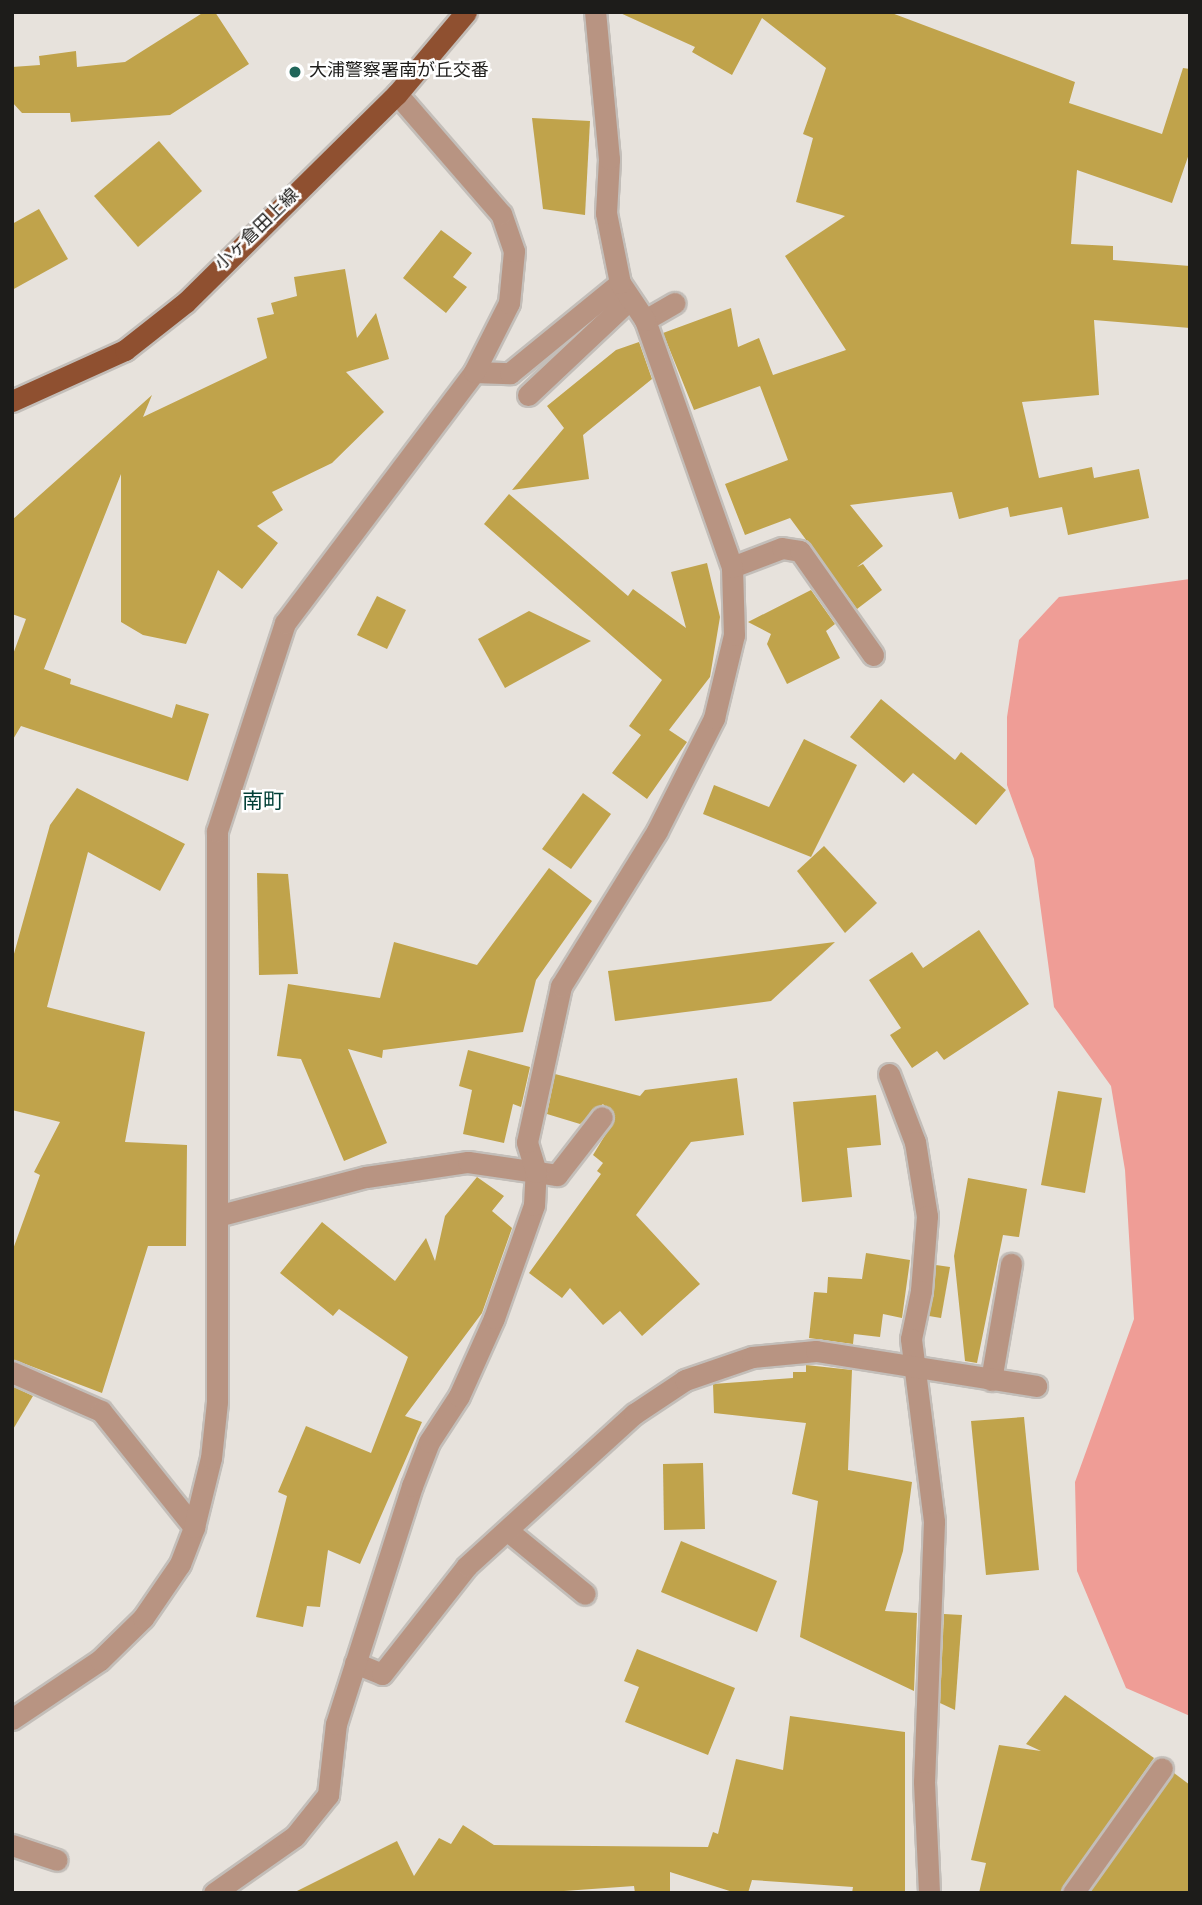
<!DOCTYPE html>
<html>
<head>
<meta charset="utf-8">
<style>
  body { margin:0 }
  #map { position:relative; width:1202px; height:1905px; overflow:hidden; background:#e7e2dc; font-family:Overpass,"Noto Sans JP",sans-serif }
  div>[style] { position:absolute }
  .green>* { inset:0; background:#ef9d96 }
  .building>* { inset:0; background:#c0a34b }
  .roads { filter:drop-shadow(2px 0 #c3beb9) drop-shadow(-2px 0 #c3beb9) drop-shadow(0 2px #c3beb9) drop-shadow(0 -2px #c3beb9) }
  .minor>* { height:21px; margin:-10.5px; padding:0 10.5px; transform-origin:10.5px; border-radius:10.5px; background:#b89482 }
  .major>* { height:21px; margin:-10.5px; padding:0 10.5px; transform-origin:10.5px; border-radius:10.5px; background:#8f5030 }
  .dots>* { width:19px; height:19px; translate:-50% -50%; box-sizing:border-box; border:4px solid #fff; border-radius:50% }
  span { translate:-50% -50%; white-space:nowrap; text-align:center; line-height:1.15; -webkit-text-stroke:5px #fff; paint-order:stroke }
  .poi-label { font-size:18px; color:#1d1c1a }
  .left { translate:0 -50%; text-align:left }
  .street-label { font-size:18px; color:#1d1c1a }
  .quarter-label { font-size:21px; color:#024037 }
  .frame { position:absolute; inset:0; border:14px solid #1d1c1a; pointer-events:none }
</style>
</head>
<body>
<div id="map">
  <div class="green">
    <div style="clip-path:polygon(1190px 579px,1190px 1716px,1126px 1688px,1077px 1571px,1075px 1482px,1134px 1319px,1125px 1170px,1111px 1086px,1054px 1007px,1034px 859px,1007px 785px,1007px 717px,1019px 640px,1059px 597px)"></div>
  </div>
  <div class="building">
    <div style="clip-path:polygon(204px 12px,215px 12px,249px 64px,170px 115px,71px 122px,70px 113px,22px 113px,12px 102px,12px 67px,40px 65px,39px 56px,76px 51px,77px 67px,125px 62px)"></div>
    <div style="clip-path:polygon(618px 12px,889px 12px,1075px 82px,1069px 103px,1162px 134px,1183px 68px,1190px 69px,1190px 151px,1172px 203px,1077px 170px,1071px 244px,1113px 246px,1113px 260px,1190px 266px,1190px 328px,1094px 320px,1099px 395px,1022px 402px,1039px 478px,1092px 467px,1094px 478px,1139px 469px,1149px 518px,1068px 535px,1062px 507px,1010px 517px,1008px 507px,959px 519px,952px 492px,850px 505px,883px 546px,857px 567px,863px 564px,882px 590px,857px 609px,790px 518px,745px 535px,725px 484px,788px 460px,760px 386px,694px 410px,663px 333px,731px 308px,738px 347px,759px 338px,773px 375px,846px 350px,785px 256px,845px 216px,796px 202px,813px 138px,803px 134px,826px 68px,762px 18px,732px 75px,692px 52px,695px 47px)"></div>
    <div style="clip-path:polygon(532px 118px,590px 121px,585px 215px,543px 209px)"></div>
    <div style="clip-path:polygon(159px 141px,202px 191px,138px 247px,94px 196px)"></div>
    <div style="clip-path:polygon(39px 209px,68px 259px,12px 290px,12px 224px)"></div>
    <div style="clip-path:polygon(441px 230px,472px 253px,453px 277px,467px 287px,446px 313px,403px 278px)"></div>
    <div style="clip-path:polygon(345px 269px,357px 338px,376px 313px,389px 359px,346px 372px,384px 412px,332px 463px,272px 492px,283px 510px,257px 526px,278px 543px,242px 589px,218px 570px,186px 644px,143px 635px,121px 622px,121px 474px,44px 669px,71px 679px,70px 684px,172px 718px,176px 704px,209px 714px,188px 781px,21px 726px,12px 741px,12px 657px,26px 619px,12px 614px,12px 520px,152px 395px,143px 417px,267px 358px,257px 318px,274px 314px,271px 303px,297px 296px,294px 277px)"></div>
    <div style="clip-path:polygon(639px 342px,652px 379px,583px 435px,589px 479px,512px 490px,564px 428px,547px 406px,616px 350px)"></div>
    <div style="clip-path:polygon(509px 494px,628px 596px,633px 589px,686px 628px,671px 572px,707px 563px,720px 617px,710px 677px,669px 730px,687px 742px,647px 799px,612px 773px,641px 735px,629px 726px,662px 680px,484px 524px)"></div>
    <div style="clip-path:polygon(811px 590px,835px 624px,826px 631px,840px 658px,787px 684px,767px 644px,771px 634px,748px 622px)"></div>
    <div style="clip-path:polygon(377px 596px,406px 610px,387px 649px,357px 635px)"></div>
    <div style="clip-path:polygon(529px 611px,591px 641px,505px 688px,478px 639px)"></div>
    <div style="clip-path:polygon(881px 699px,955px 760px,961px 752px,1006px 790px,976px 825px,913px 773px,904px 783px,850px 737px)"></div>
    <div style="clip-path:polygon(804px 739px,857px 765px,811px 857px,703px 814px,714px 785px,769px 807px)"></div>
    <div style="clip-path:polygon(77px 788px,185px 844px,160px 891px,88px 852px,47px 1007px,145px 1032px,125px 1142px,187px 1145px,186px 1246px,148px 1246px,102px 1393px,12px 1359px,12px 1252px,40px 1175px,34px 1172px,60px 1122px,12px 1110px,12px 961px,50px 825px)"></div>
    <div style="clip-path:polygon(583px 793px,611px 814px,571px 869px,542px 849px)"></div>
    <div style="clip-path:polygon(824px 846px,877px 903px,845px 933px,797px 871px)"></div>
    <div style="clip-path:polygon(549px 868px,592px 901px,536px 980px,523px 1032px,383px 1050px,382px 1058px,348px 1049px,387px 1143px,344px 1161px,301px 1059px,277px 1056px,288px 984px,380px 998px,394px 942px,477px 965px)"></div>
    <div style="clip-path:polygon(257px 873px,288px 874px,298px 974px,259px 975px)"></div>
    <div style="clip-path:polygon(979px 930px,1029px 1004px,944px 1060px,937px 1051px,912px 1068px,890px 1035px,901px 1028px,869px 980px,912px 952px,923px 968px)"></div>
    <div style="clip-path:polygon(835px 942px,771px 1001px,615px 1021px,608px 971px)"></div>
    <div style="clip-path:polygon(468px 1050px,530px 1067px,521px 1107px,513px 1104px,504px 1143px,463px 1134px,472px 1090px,459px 1086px)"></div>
    <div style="clip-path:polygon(555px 1074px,640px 1096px,645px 1090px,737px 1078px,744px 1135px,691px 1142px,636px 1215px,700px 1284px,642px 1336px,620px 1311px,603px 1325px,570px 1288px,562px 1298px,529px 1273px,601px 1174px,597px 1171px,603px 1163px,593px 1155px,615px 1119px,603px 1104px,580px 1124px,547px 1114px)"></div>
    <div style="clip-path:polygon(1058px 1091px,1102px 1098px,1085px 1193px,1041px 1185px)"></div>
    <div style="clip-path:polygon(876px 1095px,881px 1145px,847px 1148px,852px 1197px,802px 1202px,793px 1102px)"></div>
    <div style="clip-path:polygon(477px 1177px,504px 1196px,492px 1211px,512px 1228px,482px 1313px,405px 1416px,422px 1422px,360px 1564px,328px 1550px,320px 1607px,307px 1606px,303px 1627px,256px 1617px,287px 1496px,278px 1492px,306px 1426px,371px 1453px,408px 1357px,339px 1309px,333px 1316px,280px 1273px,322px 1222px,395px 1281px,426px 1238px,435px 1261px,445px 1216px)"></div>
    <div style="clip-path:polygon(968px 1178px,1027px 1189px,1019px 1237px,1003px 1235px,977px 1363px,965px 1361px,954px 1256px)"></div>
    <div style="clip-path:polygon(866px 1253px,910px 1260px,902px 1318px,883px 1314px,880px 1337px,854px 1334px,853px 1344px,809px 1338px,814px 1292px,827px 1293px,828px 1277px,862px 1279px)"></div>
    <div style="clip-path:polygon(936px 1265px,950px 1267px,941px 1318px,929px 1316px)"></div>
    <div style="clip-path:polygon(806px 1365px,852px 1370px,848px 1470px,912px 1482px,903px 1551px,885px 1611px,917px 1613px,914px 1691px,800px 1637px,818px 1501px,792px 1494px,806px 1423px,714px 1413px,713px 1384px,793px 1378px,793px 1372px,806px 1372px)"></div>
    <div style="clip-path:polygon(12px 1386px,33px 1396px,12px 1431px)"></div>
    <div style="clip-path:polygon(1024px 1417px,1039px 1570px,986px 1575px,971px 1421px)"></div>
    <div style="clip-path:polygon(703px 1463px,705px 1529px,664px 1530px,663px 1464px)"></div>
    <div style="clip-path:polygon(681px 1541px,777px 1581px,757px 1632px,661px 1592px)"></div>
    <div style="clip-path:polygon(944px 1614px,962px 1615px,955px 1710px,940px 1703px)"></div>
    <div style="clip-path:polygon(637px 1649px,735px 1688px,708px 1755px,625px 1722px,639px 1687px,624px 1681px)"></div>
    <div style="clip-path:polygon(1065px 1695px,1154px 1758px,1060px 1893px,979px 1893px,986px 1863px,971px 1860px,999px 1745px,1041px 1751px,1026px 1744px)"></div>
    <div style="clip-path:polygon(790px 1716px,905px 1732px,905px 1893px,852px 1893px,853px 1887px,752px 1880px,748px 1893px,736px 1893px,670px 1872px,670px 1893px,635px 1893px,634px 1886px,536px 1893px,293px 1893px,397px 1841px,414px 1876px,439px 1838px,451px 1844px,463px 1825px,494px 1845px,708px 1847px,713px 1832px,718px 1834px,736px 1759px,783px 1770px)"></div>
    <div style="clip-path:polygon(1174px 1773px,1190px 1785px,1190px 1893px,1089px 1893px)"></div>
  </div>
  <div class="roads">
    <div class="minor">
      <div style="left:645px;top:320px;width:34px;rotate:-30deg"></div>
      <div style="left:474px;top:372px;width:36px;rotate:2deg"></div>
      <div style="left:510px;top:373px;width:142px;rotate:-39.3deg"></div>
      <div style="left:528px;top:395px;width:140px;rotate:-43.3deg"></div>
      <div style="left:732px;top:567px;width:53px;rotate:-20.8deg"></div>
      <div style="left:782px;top:548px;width:18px;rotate:9deg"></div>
      <div style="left:800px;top:551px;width:127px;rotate:54.9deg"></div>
      <div style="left:889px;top:1074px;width:73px;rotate:69.1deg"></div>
      <div style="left:915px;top:1142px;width:75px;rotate:80.8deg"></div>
      <div style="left:927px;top:1216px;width:75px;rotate:94.6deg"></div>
      <div style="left:921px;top:1291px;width:49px;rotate:101.8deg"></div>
      <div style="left:911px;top:1339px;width:184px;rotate:82.8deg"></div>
      <div style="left:934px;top:1522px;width:260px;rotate:92.2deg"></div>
      <div style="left:924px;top:1782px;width:111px;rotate:87.4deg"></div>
      <div style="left:217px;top:1216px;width:154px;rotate:-14.7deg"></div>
      <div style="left:366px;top:1177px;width:103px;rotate:-8.4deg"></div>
      <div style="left:468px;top:1162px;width:90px;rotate:8.3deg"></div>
      <div style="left:557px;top:1175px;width:73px;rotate:-52.2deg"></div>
      <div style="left:12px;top:1372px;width:97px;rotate:23.7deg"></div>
      <div style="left:101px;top:1411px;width:149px;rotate:51.3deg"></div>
      <div style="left:991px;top:1380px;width:118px;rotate:-80.2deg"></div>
      <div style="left:508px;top:1531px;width:99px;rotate:39.3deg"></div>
      <div style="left:355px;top:1663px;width:29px;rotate:22deg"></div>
      <div style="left:382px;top:1674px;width:137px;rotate:-51.8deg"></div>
      <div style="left:467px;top:1566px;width:226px;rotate:-42.3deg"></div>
      <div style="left:634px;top:1414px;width:61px;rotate:-33.7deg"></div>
      <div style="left:685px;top:1380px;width:71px;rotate:-18.9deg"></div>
      <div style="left:752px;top:1357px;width:64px;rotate:-5.4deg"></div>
      <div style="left:816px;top:1351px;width:223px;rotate:9deg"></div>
      <div style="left:12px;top:1719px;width:106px;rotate:-33.8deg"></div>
      <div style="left:100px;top:1660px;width:60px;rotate:-44.3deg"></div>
      <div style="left:143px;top:1618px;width:65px;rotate:-55.6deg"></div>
      <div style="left:180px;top:1564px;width:40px;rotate:-69deg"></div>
      <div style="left:194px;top:1527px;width:71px;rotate:-76.2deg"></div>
      <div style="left:211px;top:1458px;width:56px;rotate:-83.9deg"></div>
      <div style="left:217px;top:1402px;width:571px;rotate:-90deg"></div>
      <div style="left:217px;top:831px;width:219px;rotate:-71.9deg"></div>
      <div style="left:285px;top:623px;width:314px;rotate:-53deg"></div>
      <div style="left:474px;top:372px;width:77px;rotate:-63.1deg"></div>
      <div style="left:509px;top:303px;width:52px;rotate:-84.5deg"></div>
      <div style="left:514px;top:251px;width:39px;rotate:-109deg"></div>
      <div style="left:501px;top:214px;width:159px;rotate:-130.9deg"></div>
      <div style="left:12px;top:1845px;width:47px;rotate:18.4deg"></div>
      <div style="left:214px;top:1893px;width:99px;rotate:-35.1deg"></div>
      <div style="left:295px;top:1836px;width:53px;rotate:-51.2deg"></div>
      <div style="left:328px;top:1795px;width:71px;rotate:-83.6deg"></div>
      <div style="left:336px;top:1724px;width:250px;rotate:-72.3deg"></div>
      <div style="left:412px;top:1486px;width:47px;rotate:-68.9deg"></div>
      <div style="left:429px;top:1442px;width:55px;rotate:-56.9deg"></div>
      <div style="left:459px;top:1396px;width:85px;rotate:-65.8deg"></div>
      <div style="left:494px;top:1318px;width:120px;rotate:-70.5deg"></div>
      <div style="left:534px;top:1205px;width:33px;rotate:-87deg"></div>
      <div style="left:536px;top:1172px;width:31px;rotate:-107deg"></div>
      <div style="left:527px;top:1142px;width:160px;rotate:-77.7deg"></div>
      <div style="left:561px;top:986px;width:182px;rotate:-58.2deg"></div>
      <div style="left:657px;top:831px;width:127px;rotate:-63.2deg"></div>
      <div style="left:714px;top:718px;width:85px;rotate:-76.5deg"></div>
      <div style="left:734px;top:635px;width:68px;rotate:-91.7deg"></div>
      <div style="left:732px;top:567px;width:262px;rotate:-109.4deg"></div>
      <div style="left:645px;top:320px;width:45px;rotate:-124deg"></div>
      <div style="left:620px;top:283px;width:71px;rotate:-101.3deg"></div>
      <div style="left:606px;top:213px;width:54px;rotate:-86.8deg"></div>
      <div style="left:609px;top:159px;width:148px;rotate:-95.4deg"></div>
      <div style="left:1073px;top:1893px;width:153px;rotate:-54.5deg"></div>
    </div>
    <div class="major">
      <div style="left:12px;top:401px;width:124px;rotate:-24.3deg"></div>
      <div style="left:125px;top:350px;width:78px;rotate:-38.2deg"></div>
      <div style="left:186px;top:302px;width:296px;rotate:-44.6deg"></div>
      <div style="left:397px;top:94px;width:107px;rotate:-49.9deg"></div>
    </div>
  </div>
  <div class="dots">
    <div style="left:295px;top:72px;background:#20665a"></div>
  </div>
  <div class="poi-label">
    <span class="left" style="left:309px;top:72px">大浦警察署南が丘交番</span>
  </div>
  <div class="street-label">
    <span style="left:258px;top:231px;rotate:-44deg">小ヶ倉田上線</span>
  </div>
  <div class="quarter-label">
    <span style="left:263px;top:803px">南町</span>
  </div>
  <div class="frame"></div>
</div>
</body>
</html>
